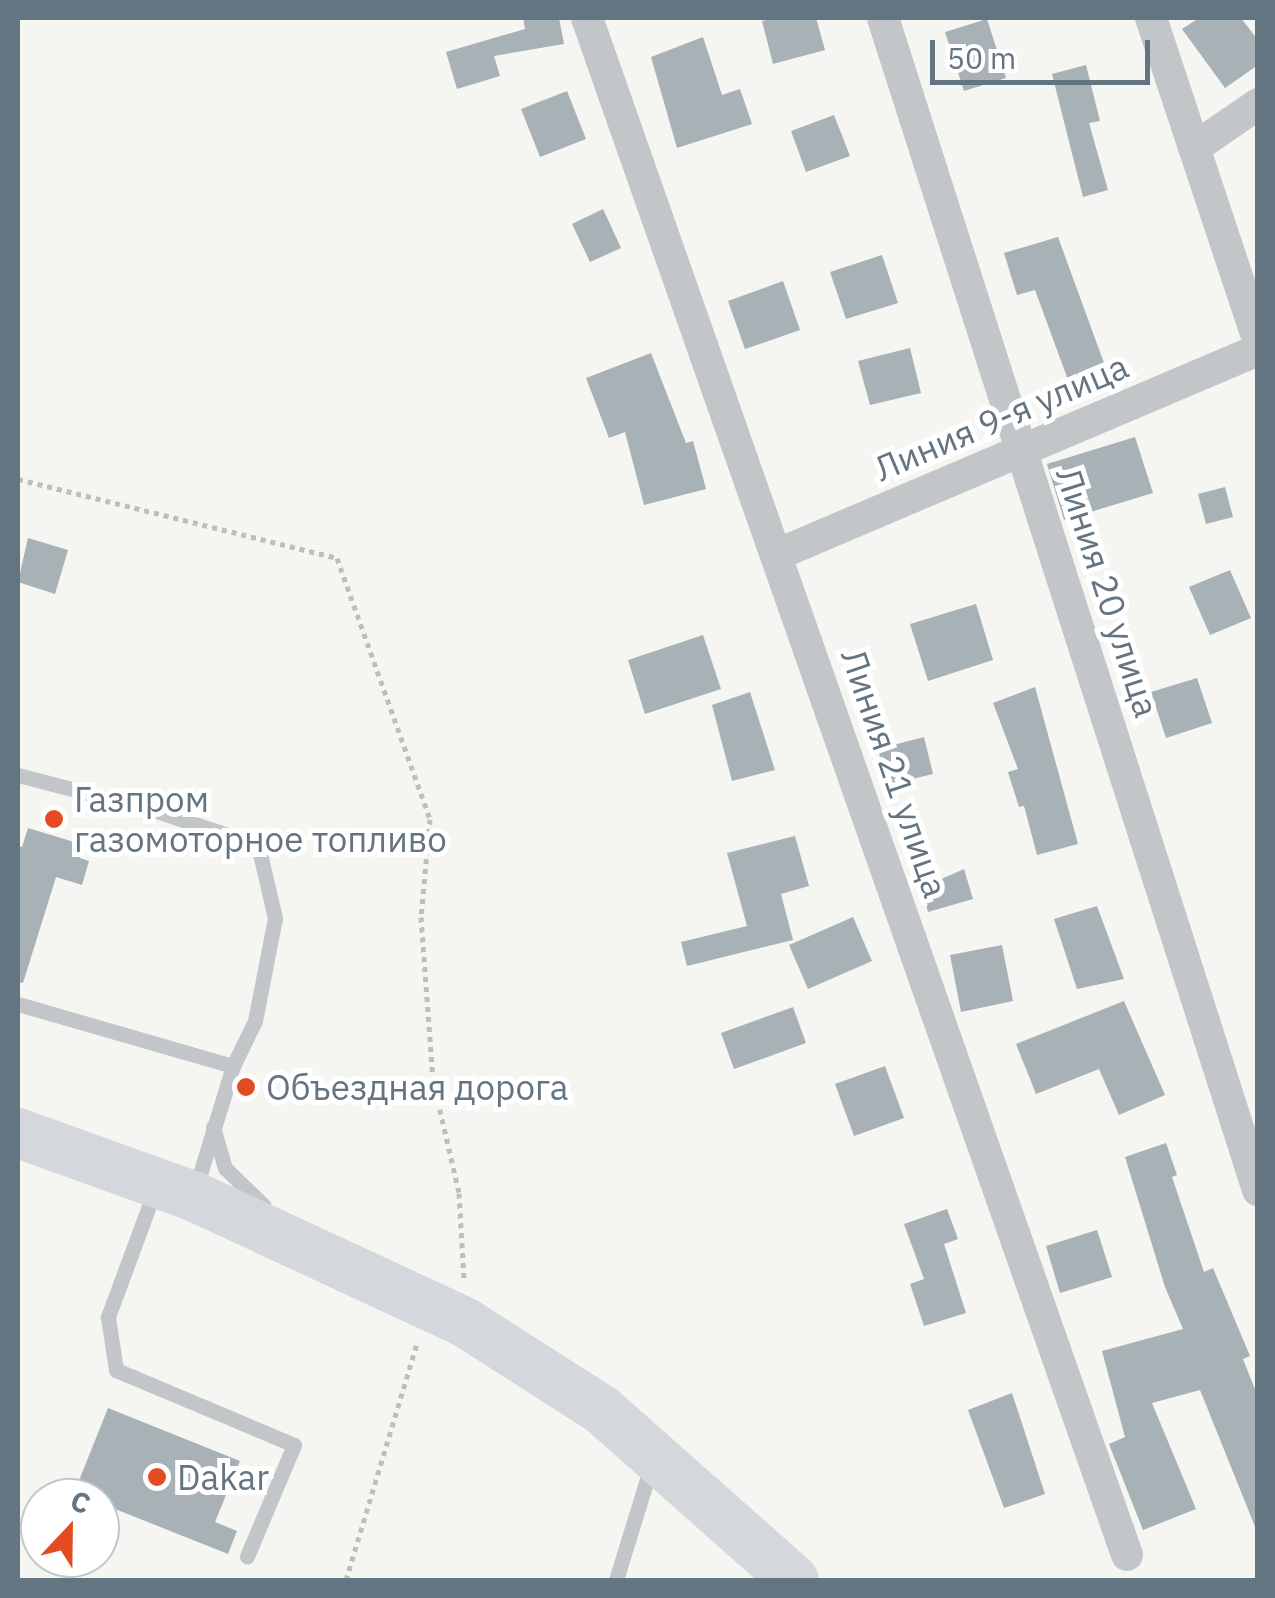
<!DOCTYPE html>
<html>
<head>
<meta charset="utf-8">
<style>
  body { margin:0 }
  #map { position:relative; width:1275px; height:1598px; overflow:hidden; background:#f5f5f1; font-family:"IBM Plex Sans",sans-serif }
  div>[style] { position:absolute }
  .building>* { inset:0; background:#a8b1b6 }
  .path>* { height:5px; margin-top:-2.5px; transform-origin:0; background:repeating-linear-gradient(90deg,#bcbec0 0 5px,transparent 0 10px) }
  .service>* { height:15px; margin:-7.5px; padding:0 7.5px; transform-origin:7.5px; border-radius:7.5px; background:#c2c6c9 }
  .minor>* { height:32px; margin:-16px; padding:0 16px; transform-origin:16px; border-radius:16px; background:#c2c6c9 }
  .primary>* { height:50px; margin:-25px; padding:0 25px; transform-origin:25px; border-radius:25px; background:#d4d8dc }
  .dots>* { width:28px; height:28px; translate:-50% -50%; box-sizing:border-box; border:5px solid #fff; border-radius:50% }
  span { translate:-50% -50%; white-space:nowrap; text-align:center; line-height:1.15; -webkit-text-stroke:10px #fff; paint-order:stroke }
  .street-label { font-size:35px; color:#647582 }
  .poi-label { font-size:35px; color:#647582 }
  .left { translate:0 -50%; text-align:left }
  .frame { position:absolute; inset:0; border:20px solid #647582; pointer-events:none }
  .north { position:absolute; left:20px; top:1478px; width:100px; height:100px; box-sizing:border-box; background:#fff; border:2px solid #c1c8cd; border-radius:50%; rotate:22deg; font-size:28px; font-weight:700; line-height:40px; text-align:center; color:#647582 }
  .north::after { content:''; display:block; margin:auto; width:35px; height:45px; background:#e34c23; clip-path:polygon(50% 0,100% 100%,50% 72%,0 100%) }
  .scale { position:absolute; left:930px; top:40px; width:220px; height:45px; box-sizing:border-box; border:5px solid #647582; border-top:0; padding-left:12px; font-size:30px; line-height:35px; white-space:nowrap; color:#647582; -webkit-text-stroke:8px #fff; paint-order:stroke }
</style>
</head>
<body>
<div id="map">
  <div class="building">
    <div style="clip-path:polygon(523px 18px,559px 18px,564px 44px,494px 56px,500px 76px,457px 89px,446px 52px,525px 29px)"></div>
    <div style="clip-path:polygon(777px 18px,816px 18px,825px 50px,773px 64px,762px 21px)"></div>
    <div style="clip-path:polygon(1199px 18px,1241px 18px,1258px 40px,1258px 65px,1225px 88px,1182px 29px)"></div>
    <div style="clip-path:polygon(987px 19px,1006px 78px,964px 91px,945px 32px)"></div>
    <div style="clip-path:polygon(703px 37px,722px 95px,740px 89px,752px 124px,677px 148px,651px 57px)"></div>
    <div style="clip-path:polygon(1086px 65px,1100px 121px,1089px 123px,1108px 190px,1083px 197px,1052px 74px)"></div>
    <div style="clip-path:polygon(567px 91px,586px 139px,540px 157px,521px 109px)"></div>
    <div style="clip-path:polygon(834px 115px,850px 156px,806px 172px,791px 131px)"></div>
    <div style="clip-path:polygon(603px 209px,621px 248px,590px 262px,572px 224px)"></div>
    <div style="clip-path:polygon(1058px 237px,1108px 374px,1071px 388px,1035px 290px,1017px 295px,1004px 253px)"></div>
    <div style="clip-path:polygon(882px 255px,898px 303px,846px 319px,830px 272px)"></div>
    <div style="clip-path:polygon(783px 281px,800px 330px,745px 349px,728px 301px)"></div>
    <div style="clip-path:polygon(910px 348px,921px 393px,870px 405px,858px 361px)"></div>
    <div style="clip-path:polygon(651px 353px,686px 443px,693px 441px,706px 489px,644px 505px,625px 432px,609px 438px,586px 378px)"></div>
    <div style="clip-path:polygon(1135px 437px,1153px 493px,1064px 520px,1047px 464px)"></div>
    <div style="clip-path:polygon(1225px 487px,1233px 517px,1206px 524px,1198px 494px)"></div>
    <div style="clip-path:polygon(28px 538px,68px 550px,55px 594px,18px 582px)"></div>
    <div style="clip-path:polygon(1230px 570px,1251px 618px,1210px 635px,1189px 587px)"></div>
    <div style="clip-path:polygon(976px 604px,993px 660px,928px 681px,910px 624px)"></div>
    <div style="clip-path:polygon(703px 635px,721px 689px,645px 714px,628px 660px)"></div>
    <div style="clip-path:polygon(1197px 678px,1212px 723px,1166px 738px,1151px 692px)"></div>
    <div style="clip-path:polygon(1035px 687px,1078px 844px,1037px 855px,1024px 806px,1019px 807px,1008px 772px,1018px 769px,993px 703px)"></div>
    <div style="clip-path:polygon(750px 692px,775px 770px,732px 781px,712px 705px)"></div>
    <div style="clip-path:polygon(924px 737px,933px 774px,887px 785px,878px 749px)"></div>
    <div style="clip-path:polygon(28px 828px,84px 845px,80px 858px,89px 861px,82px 885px,56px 877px,23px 983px,18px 982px,18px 846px,22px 847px)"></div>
    <div style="clip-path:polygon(795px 836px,809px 886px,781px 894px,793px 940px,687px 966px,681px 942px,747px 926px,727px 853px)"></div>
    <div style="clip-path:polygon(964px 869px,973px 899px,928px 912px,921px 888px)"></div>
    <div style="clip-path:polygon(1097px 906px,1124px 979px,1077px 989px,1054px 919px)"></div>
    <div style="clip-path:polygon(853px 917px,872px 961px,808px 989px,789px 945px)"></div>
    <div style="clip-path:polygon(1002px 945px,1013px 1001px,961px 1012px,950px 955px)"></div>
    <div style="clip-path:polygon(1124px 1001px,1165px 1095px,1119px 1115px,1099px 1069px,1036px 1094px,1016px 1044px)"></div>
    <div style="clip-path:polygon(793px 1007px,806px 1043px,734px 1069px,721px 1033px)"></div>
    <div style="clip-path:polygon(885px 1066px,904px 1118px,854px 1136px,835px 1084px)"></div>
    <div style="clip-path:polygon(1166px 1143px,1177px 1175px,1172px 1177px,1204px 1272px,1213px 1268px,1250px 1356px,1243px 1359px,1258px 1397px,1258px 1534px,1200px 1390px,1152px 1403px,1196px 1509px,1143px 1530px,1109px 1444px,1125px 1437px,1102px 1351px,1183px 1329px,1165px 1287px,1125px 1157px)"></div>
    <div style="clip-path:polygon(947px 1209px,958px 1239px,944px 1244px,966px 1313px,924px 1326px,910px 1284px,924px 1279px,904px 1224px)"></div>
    <div style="clip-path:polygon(1097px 1230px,1112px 1277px,1060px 1293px,1046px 1246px)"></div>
    <div style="clip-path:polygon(1012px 1393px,1045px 1494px,1004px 1508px,968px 1410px)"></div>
    <div style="clip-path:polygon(108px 1408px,240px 1461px,215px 1522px,237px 1531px,228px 1554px,100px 1503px,100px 1498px,74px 1493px)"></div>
  </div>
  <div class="path">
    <div style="left:18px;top:479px;width:329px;rotate:13.9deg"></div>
    <div style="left:337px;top:558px;width:277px;rotate:70.4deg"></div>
    <div style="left:430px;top:819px;width:98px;rotate:95.2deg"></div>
    <div style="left:421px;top:917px;width:163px;rotate:85.8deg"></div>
    <div style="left:433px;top:1080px;width:116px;rotate:77deg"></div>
    <div style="left:459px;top:1193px;width:88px;rotate:86.7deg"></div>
    <div style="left:346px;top:1580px;width:246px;rotate:-73.3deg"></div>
  </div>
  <div class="service">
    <div style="left:18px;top:775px;width:143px;rotate:14.6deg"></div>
    <div style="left:156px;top:811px;width:108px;rotate:18.4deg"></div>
    <div style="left:258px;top:845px;width:75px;rotate:76.9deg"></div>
    <div style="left:275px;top:918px;width:105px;rotate:101deg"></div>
    <div style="left:255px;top:1021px;width:50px;rotate:116.1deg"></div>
    <div style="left:233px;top:1066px;width:127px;rotate:107deg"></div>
    <div style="left:18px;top:1004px;width:224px;rotate:16.1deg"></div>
    <div style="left:213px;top:1127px;width:43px;rotate:73.7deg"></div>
    <div style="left:225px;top:1168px;width:54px;rotate:44.3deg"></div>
    <div style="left:156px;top:1187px;width:139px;rotate:110.3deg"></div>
    <div style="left:108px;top:1317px;width:54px;rotate:81.4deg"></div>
    <div style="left:116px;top:1370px;width:193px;rotate:22.8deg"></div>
    <div style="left:294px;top:1445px;width:121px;rotate:112.9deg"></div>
    <div style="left:616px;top:1580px;width:119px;rotate:-72.9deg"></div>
  </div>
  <div class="minor">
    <div style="left:587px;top:18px;width:1629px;rotate:70.64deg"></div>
    <div style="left:883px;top:18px;width:1231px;rotate:72.26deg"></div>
    <div style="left:1151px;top:18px;width:338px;rotate:71.6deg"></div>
    <div style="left:1194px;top:148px;width:78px;rotate:-34.5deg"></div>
    <div style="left:776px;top:555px;width:524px;rotate:-23.04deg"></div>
  </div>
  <div class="primary">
    <div style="left:18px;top:1133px;width:186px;rotate:19.8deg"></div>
    <div style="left:193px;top:1196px;width:301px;rotate:24.9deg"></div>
    <div style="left:466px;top:1323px;width:161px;rotate:32.6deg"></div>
    <div style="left:602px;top:1410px;width:256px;rotate:41.5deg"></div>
  </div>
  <div class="dots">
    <div style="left:54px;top:819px;background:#e34c23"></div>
    <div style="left:246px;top:1087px;background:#e34c23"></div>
    <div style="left:157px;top:1477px;background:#e34c23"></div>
  </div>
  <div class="street-label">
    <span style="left:1001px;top:417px;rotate:-23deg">Линия 9-я улица</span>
    <span style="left:1108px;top:592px;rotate:72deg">Линия 20 улица</span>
    <span style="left:895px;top:773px;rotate:71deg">Линия 21 улица</span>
  </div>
  <div class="poi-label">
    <span class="left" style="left:74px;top:819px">Газпром<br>газомоторное топливо</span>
    <span class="left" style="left:266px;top:1087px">Объездная дорога</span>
    <span class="left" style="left:177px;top:1477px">Dakar</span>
  </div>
  <div class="frame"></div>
  <div class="north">С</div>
  <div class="scale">50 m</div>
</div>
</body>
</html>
